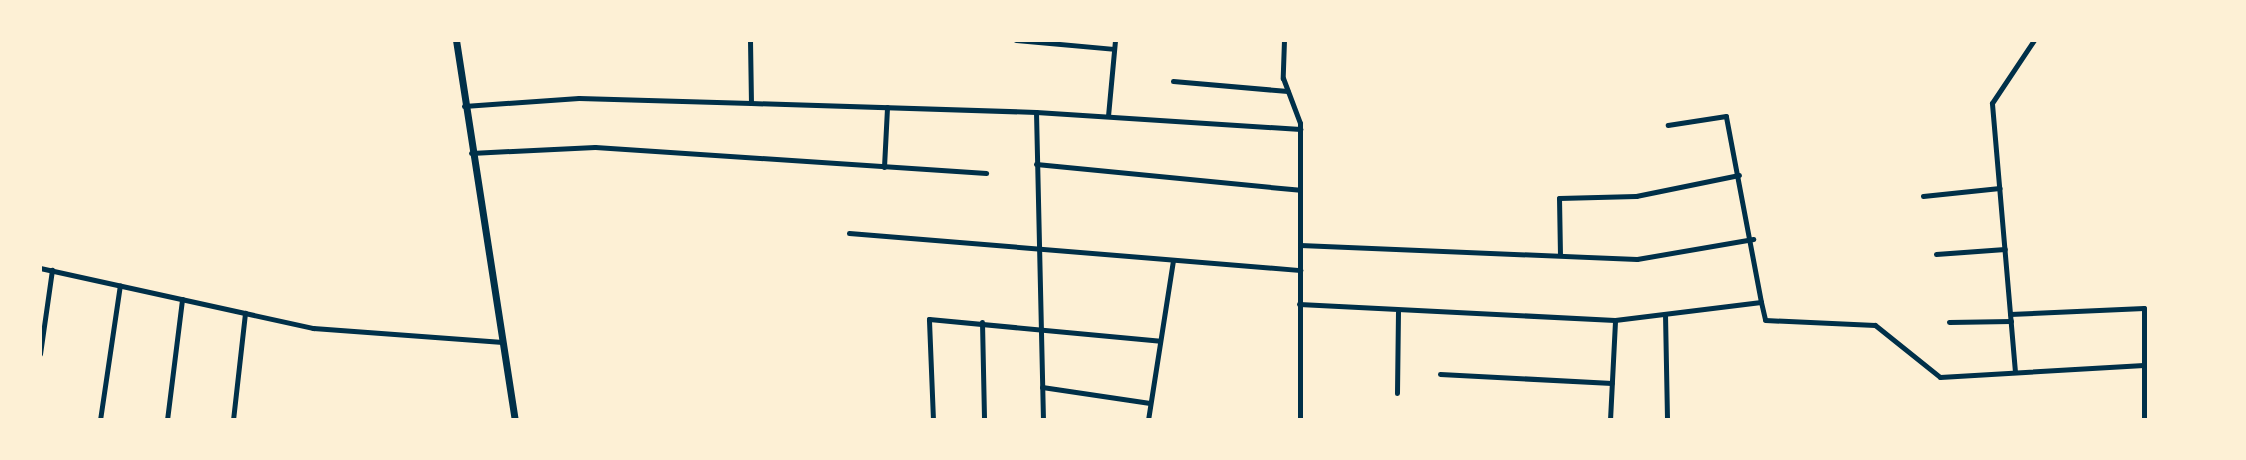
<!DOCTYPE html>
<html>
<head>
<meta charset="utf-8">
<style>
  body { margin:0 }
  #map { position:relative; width:2246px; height:460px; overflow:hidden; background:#fdf0d5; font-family:"DM Sans",sans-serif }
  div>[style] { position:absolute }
  .minor>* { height:5px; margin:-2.5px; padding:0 2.5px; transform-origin:2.5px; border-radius:2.5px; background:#003049 }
  .tertiary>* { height:7px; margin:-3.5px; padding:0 3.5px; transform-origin:3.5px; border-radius:3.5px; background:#003049 }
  span { translate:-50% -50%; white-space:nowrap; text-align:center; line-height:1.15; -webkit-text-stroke:4.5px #fdf0d5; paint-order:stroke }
  .frame { position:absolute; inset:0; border:42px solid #fdf0d5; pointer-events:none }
</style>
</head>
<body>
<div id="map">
  <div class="minor">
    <div style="left:750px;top:40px;width:63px;rotate:89.1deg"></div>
    <div style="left:1016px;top:40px;width:98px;rotate:5.2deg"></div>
    <div style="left:1284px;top:40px;width:38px;rotate:92deg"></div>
    <div style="left:1283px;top:78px;width:48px;rotate:69.3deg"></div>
    <div style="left:1300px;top:123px;width:297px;rotate:90deg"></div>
    <div style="left:1173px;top:81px;width:115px;rotate:5deg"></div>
    <div style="left:464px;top:106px;width:115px;rotate:-4deg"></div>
    <div style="left:579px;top:98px;width:172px;rotate:1.7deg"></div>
    <div style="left:751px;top:103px;width:285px;rotate:1.8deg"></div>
    <div style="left:1036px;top:112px;width:265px;rotate:3.7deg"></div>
    <div style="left:1036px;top:112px;width:308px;rotate:88.7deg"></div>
    <div style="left:1108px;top:116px;width:76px;rotate:-84.7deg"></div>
    <div style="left:471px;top:153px;width:124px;rotate:-2.8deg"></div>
    <div style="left:595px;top:147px;width:392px;rotate:3.8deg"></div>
    <div style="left:1036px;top:164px;width:265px;rotate:5.6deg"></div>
    <div style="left:884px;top:167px;width:60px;rotate:-87.1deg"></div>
    <div style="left:1923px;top:196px;width:77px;rotate:-5.9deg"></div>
    <div style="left:849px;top:233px;width:453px;rotate:4.7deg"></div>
    <div style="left:1300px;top:245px;width:337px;rotate:2.4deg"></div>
    <div style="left:1637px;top:259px;width:118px;rotate:-9.8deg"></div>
    <div style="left:1936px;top:254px;width:69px;rotate:-4.1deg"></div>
    <div style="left:1560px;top:255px;width:57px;rotate:-91deg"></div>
    <div style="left:1559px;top:198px;width:77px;rotate:-1.5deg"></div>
    <div style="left:1636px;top:196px;width:105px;rotate:-11.5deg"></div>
    <div style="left:40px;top:268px;width:280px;rotate:12.4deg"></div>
    <div style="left:313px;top:328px;width:190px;rotate:4.2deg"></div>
    <div style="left:1761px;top:302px;width:18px;rotate:77deg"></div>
    <div style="left:1765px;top:320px;width:110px;rotate:2.6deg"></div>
    <div style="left:1875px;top:325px;width:83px;rotate:38.7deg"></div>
    <div style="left:1940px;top:377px;width:204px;rotate:-3.4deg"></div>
    <div style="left:1299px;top:304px;width:316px;rotate:2.9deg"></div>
    <div style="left:1665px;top:314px;width:106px;rotate:88.9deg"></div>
    <div style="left:2010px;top:314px;width:134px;rotate:-2.6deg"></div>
    <div style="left:2144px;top:308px;width:112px;rotate:90deg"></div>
    <div style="left:982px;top:322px;width:98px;rotate:88.8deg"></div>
    <div style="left:1949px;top:322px;width:62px;rotate:-0.9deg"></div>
    <div style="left:40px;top:354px;width:85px;rotate:-81.9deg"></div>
    <div style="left:2015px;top:372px;width:270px;rotate:-94.9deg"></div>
    <div style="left:1992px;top:103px;width:76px;rotate:-56.3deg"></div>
    <div style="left:1440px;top:374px;width:172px;rotate:3deg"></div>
    <div style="left:1042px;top:387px;width:109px;rotate:8.4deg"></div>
    <div style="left:1397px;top:393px;width:81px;rotate:-89.3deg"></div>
    <div style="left:100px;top:420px;width:136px;rotate:-81.6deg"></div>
    <div style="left:167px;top:420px;width:122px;rotate:-82.9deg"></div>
    <div style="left:233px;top:420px;width:108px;rotate:-83.6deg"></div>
    <div style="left:933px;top:420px;width:101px;rotate:-92.3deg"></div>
    <div style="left:929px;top:319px;width:232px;rotate:5.4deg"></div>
    <div style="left:1148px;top:420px;width:162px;rotate:-81.1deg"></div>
    <div style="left:1610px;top:420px;width:100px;rotate:-87.1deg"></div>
    <div style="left:1615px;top:320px;width:147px;rotate:-7deg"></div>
    <div style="left:1761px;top:302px;width:189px;rotate:-100.7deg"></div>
    <div style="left:1726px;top:116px;width:59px;rotate:171.2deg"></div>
  </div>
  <div class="tertiary">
    <div style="left:456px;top:40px;width:385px;rotate:81.2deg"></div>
  </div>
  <div class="frame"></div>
</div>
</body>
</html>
